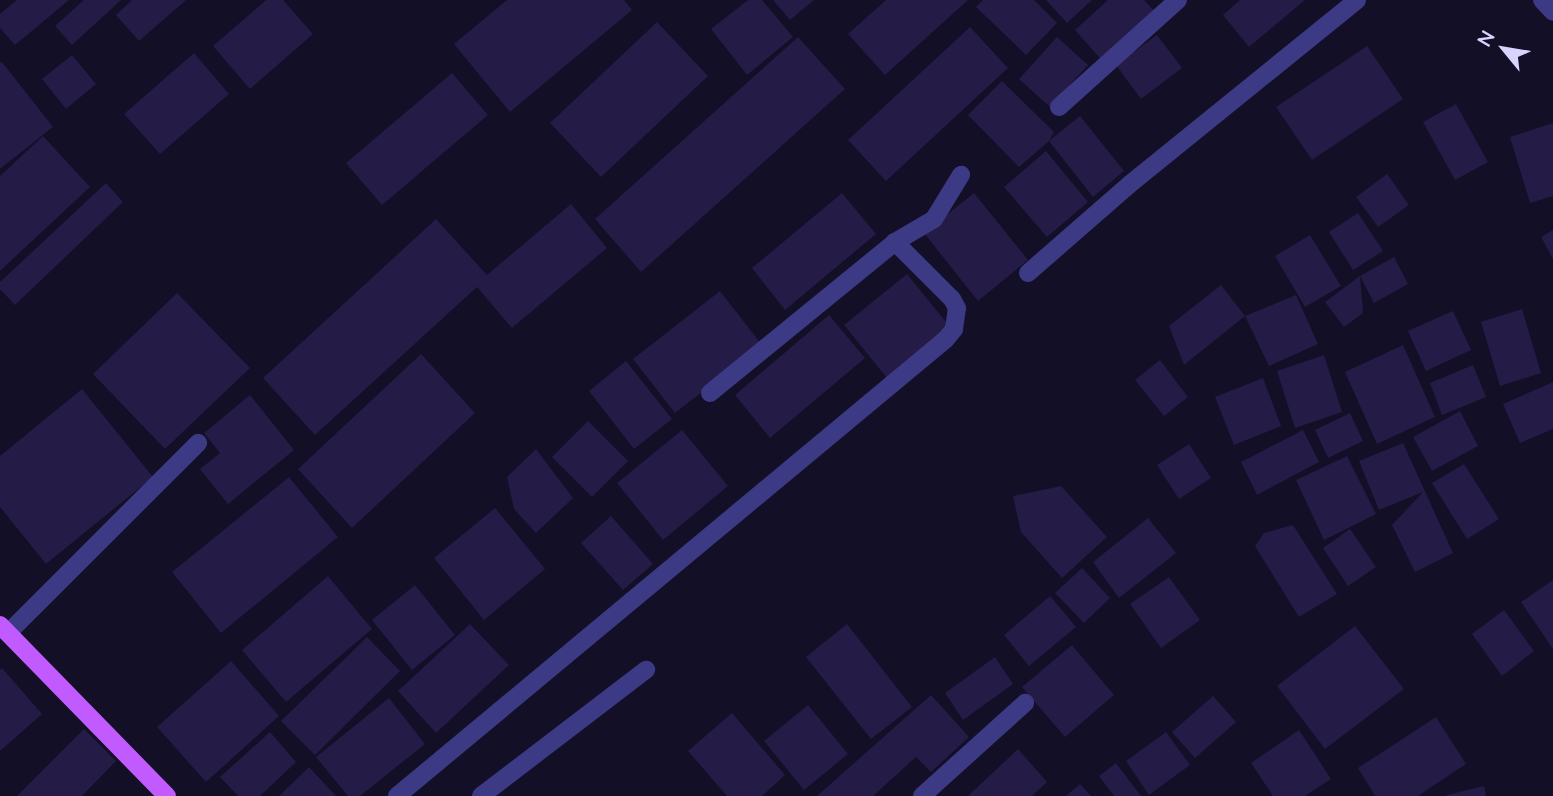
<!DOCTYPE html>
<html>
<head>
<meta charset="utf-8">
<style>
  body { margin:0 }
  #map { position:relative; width:1553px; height:796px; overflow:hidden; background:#130f26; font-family:Lato,sans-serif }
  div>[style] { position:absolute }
  .building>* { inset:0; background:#241b47 }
  .minor>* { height:18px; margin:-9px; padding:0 9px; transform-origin:9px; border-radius:9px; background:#3d3a85 }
  .major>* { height:18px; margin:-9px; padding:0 9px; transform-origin:9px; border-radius:9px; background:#c25bff }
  span { translate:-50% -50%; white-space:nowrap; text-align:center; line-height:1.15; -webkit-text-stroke:5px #130f26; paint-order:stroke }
  .north { position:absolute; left:1469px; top:14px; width:70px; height:70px; -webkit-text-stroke:5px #130f26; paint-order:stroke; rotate:300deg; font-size:19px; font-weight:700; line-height:28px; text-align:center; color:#d9d4ff }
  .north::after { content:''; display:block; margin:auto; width:24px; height:32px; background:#d9d4ff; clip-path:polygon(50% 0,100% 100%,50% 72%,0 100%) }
</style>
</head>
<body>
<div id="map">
  <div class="building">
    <div style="clip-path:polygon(17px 0,69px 0,15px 45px,0 28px,0 14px)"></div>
    <div style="clip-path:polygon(84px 0,121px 0,72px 45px,55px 26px)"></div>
    <div style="clip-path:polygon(132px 0,186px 0,139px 41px,116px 15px)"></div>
    <div style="clip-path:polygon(266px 0,283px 0,313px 34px,250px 89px,213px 46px)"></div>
    <div style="clip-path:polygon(507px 0,624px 0,632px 10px,510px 112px,454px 44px)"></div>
    <div style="clip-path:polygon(748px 0,762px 0,793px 37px,747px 75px,711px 29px)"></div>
    <div style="clip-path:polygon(773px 0,814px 0,790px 20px)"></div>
    <div style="clip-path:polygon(886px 0,968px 0,885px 75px,848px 34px)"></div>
    <div style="clip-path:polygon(983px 0,1034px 0,1057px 23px,1026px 55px,976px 7px)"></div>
    <div style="clip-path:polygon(1046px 0,1092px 0,1067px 23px)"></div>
    <div style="clip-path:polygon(1108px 0,1144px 0,1158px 15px,1105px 64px,1075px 30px)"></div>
    <div style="clip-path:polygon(1240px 0,1305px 0,1249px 47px,1223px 15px)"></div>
    <div style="clip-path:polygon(657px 22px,708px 76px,601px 177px,550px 123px)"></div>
    <div style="clip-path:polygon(970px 27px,1008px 68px,886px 181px,848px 140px)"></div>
    <div style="clip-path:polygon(1157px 35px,1182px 68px,1141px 99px,1116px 65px)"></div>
    <div style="clip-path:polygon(798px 37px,845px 89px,641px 272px,595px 219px)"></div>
    <div style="clip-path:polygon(1057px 37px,1088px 65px,1050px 107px,1019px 79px)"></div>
    <div style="clip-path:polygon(1367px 46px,1403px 99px,1312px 160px,1276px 107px)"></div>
    <div style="clip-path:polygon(194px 53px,229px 94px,160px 154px,124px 114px)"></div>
    <div style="clip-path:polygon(72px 55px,96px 84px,66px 109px,42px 79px)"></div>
    <div style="clip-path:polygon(2px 62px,53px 127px,0 169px,0 63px)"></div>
    <div style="clip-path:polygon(452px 73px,488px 115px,382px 205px,346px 163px)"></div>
    <div style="clip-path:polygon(1002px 81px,1054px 132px,1049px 141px,1080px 116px,1124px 171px,1093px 197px,1049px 141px,1019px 167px,968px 115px)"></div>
    <div style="clip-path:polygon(1456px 104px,1488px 162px,1455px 180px,1423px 122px)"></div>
    <div style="clip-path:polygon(1553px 123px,1553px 196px,1530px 203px,1510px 137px)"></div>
    <div style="clip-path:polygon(43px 136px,90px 187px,0 271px,0 176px)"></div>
    <div style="clip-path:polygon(1046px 151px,1088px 202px,1047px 237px,1004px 187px)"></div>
    <div style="clip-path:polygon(1387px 174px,1409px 205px,1378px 227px,1356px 197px)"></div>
    <div style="clip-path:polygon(106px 183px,123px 202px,15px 305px,0 289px,0 282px)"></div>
    <div style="clip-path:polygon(842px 193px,876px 234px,785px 310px,752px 268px)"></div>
    <div style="clip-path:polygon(974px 193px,1028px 260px,978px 301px,924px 233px)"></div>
    <div style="clip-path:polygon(571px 204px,607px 248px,512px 328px,477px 287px,315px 435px,263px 378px,436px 219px,487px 275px)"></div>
    <div style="clip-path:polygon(1358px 213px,1383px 251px,1353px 270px,1329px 232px)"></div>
    <div style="clip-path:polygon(1553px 230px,1553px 259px,1541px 237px)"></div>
    <div style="clip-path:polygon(1310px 235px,1341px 286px,1305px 307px,1275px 256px)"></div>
    <div style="clip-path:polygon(1394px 257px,1408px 284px,1374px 303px,1360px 276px,1363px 313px,1344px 327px,1325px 302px,1360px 276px)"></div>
    <div style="clip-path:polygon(907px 274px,950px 327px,887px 378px,844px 325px)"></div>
    <div style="clip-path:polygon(1221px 285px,1245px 316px,1184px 365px,1169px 326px)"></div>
    <div style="clip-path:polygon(720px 291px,762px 345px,675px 413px,633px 359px)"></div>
    <div style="clip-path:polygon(177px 293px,250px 368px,165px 449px,93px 374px)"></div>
    <div style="clip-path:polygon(1296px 295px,1318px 344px,1269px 366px,1245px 316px)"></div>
    <div style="clip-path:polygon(1522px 309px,1541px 373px,1500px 386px,1481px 322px)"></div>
    <div style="clip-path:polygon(1453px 311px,1471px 350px,1426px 371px,1408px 331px)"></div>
    <div style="clip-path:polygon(829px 315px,865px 358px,770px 438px,735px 395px)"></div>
    <div style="clip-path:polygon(1403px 345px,1435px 417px,1377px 444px,1345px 372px)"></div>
    <div style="clip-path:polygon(421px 354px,475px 413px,352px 528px,298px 469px)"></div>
    <div style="clip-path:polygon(1324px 355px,1342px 412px,1295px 428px,1277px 371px)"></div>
    <div style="clip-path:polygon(1160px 360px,1188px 397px,1164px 416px,1135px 380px)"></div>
    <div style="clip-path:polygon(626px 361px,672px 419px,634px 449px,589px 391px)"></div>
    <div style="clip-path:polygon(1473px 365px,1486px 397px,1442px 415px,1430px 383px)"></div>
    <div style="clip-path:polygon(1263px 378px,1281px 426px,1234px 445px,1215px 397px)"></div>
    <div style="clip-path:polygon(1553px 382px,1553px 429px,1520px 443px,1503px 404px)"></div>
    <div style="clip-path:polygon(82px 389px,153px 477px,46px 564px,0 507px,0 456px)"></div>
    <div style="clip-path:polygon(250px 395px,294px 450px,228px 504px,200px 469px,220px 453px,204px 433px)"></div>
    <div style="clip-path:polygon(1460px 411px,1478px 446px,1432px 471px,1413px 437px)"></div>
    <div style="clip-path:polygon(1350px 413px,1363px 441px,1328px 458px,1315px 430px)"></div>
    <div style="clip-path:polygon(588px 421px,628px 461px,592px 497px,552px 457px)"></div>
    <div style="clip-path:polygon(682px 430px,728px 486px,663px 540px,617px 483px)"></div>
    <div style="clip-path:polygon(1303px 430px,1319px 462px,1257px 495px,1241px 462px)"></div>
    <div style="clip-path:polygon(1403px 443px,1453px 553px,1415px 572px,1392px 525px,1423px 492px,1379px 510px,1359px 461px)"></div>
    <div style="clip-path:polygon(1189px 444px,1211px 478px,1179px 499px,1157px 465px)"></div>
    <div style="clip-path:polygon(536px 449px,573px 498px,536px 533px,514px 509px,507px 477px)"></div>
    <div style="clip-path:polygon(1347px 456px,1376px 514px,1324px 540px,1296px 480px)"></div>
    <div style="clip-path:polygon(1464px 464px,1499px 519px,1467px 539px,1432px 483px)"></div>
    <div style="clip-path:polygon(289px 477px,338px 537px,221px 633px,172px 572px)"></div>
    <div style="clip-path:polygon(1061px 486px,1107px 537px,1062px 578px,1021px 532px,1013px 496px)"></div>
    <div style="clip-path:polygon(495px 508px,545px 569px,484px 620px,434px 558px)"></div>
    <div style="clip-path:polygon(611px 516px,653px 564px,623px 590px,581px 543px)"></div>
    <div style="clip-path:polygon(1148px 518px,1176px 553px,1119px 598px,1093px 562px)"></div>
    <div style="clip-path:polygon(1293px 525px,1337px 594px,1299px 617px,1255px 546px,1264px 533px)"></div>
    <div style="clip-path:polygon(1350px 529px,1376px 567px,1348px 586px,1323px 548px)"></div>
    <div style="clip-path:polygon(1082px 568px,1110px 598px,1084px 623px,1055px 593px)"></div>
    <div style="clip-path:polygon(328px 576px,372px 629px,286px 702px,242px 650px)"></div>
    <div style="clip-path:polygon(1169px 577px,1200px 620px,1161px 648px,1130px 604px)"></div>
    <div style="clip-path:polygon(1553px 580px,1553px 649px,1521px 602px)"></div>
    <div style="clip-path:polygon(415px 585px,455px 635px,412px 670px,372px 620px)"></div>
    <div style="clip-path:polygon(1050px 596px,1076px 627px,1029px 666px,1004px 635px)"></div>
    <div style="clip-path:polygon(1504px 610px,1534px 651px,1502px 676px,1472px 634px)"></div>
    <div style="clip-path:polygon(470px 624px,509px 665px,436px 733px,398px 691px)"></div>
    <div style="clip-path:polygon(847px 624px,912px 707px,871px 739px,806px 657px)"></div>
    <div style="clip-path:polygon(1355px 626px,1404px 689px,1325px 749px,1277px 686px)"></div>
    <div style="clip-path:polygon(367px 637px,400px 671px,315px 755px,281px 721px)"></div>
    <div style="clip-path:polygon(1072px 645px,1114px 695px,1065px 737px,1022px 687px)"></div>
    <div style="clip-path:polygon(995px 657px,1013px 684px,963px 720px,945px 693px)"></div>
    <div style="clip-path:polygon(231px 661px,279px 716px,206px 782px,157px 727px)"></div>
    <div style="clip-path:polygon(2px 668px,42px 714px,0 751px,0 670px)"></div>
    <div style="clip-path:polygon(931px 695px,969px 737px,931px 772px,916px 757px,873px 796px,817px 796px)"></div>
    <div style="clip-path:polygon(1213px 696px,1236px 722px,1195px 758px,1172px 732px)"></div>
    <div style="clip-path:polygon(389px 698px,425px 744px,360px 796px,348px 796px,316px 757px)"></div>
    <div style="clip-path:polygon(808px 705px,848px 754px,804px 790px,764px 741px)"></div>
    <div style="clip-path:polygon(732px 713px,785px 775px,762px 796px,727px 796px,688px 751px)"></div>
    <div style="clip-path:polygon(1436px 717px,1466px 764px,1418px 796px,1375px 796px,1358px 768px)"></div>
    <div style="clip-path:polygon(84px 729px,116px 761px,82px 796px,17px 796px)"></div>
    <div style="clip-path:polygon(1299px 730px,1331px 779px,1305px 796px,1273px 796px,1251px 763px)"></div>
    <div style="clip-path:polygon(270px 732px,296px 762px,260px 796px,238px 796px,220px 777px)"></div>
    <div style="clip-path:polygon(1166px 732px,1190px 765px,1149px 795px,1126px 761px)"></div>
    <div style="clip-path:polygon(1018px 749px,1047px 782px,1032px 796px,968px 796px)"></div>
    <div style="clip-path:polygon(1116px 763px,1141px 796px,1114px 796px,1099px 776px)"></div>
    <div style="clip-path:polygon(309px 767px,336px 796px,279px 796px)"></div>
    <div style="clip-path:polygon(1080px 784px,1091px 796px,1066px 796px)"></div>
    <div style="clip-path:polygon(1484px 786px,1486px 796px,1447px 796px,1447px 795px)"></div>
  </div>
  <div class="minor">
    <div style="left:1542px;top:0;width:16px;rotate:47deg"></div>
    <div style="left:1059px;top:107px;width:160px;rotate:-42deg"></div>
    <div style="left:1028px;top:273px;width:135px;rotate:-41.1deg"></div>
    <div style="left:1130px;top:184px;width:292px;rotate:-39deg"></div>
    <div style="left:710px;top:393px;width:239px;rotate:-39.2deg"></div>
    <div style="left:895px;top:242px;width:45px;rotate:-30.5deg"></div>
    <div style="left:934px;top:219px;width:52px;rotate:-58.5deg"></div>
    <div style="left:8px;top:633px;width:269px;rotate:-45deg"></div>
    <div style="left:397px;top:796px;width:714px;rotate:-39.77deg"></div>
    <div style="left:946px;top:339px;width:13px;rotate:-51deg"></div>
    <div style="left:954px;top:329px;width:21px;rotate:-82deg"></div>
    <div style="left:957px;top:308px;width:10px;rotate:-119deg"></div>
    <div style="left:952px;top:299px;width:81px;rotate:-135deg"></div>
    <div style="left:481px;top:796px;width:208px;rotate:-37.4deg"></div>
    <div style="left:922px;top:796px;width:139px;rotate:-42.1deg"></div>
  </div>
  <div class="major">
    <div style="left:0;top:625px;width:239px;rotate:45.7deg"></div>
  </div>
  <div class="north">N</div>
</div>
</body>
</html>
